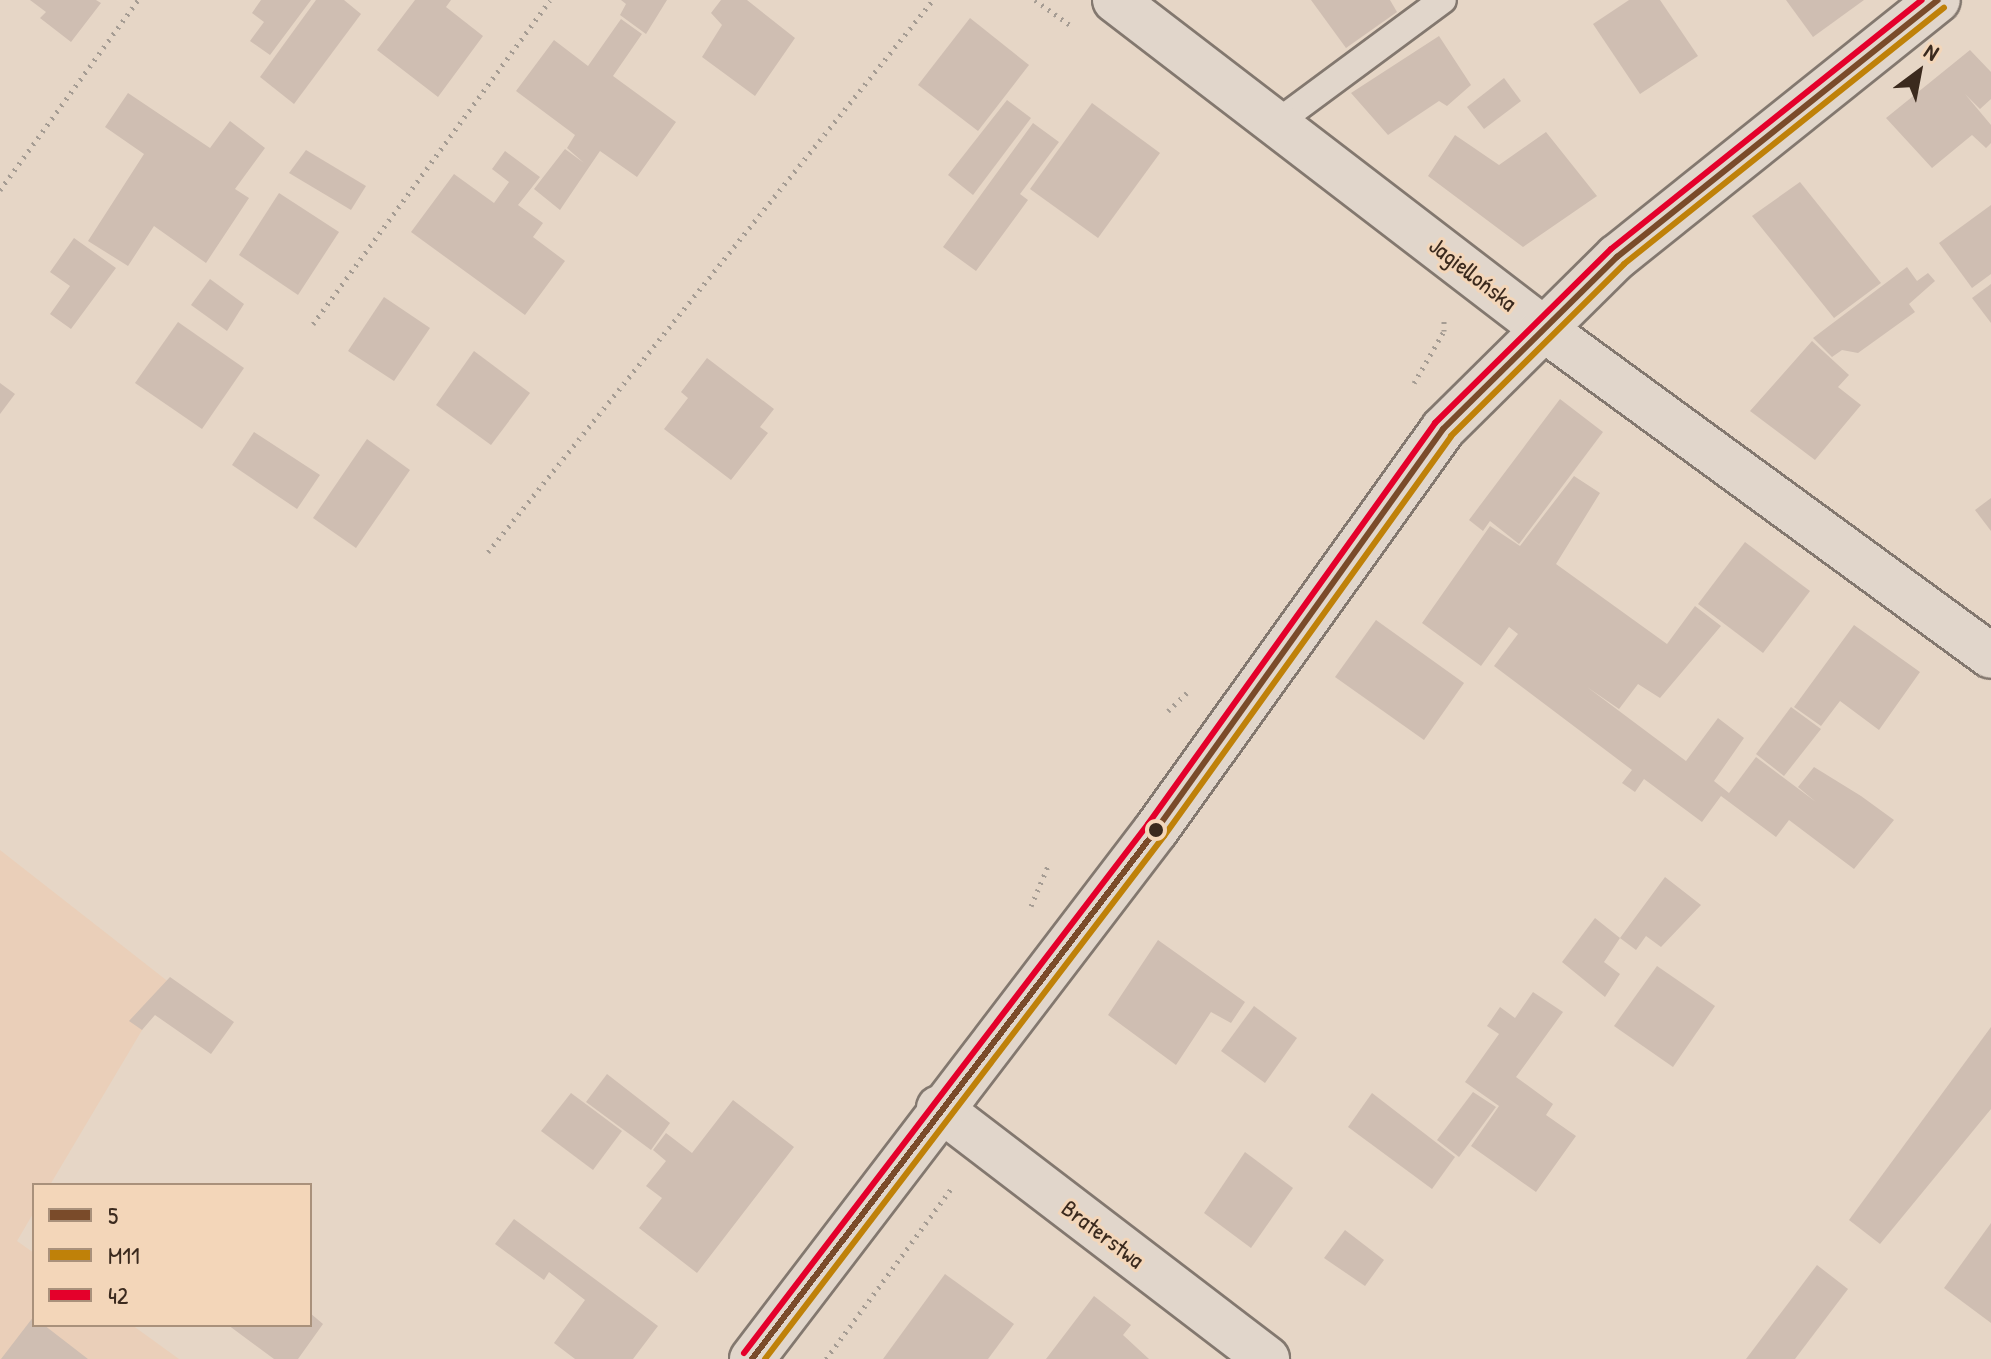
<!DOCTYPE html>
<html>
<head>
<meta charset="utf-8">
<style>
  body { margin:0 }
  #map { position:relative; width:1991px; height:1359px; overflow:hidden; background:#e6d6c6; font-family:"Patrick Hand",sans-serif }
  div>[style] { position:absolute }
  .built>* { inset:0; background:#eacfb9 }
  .building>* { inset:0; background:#cfbeb2 }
  .path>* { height:5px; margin-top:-2.5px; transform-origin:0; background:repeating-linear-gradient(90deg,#a59c93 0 2px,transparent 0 8px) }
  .roads { filter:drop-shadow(2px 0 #83786f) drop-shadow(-2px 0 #83786f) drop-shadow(0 2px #83786f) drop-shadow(0 -2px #83786f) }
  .service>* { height:26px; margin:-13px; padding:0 13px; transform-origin:13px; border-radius:13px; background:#e1d6cb }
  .minor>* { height:44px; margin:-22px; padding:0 22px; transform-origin:22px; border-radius:22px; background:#e1d6cb }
  .tertiary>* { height:44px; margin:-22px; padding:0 22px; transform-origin:22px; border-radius:22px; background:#e1d6cb }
  .bus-1>* { height:6px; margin:-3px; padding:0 3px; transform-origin:3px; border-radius:3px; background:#7a4b2a }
  .bus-2>* { height:6px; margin:-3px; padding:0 3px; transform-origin:3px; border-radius:3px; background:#bf8109 }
  .bus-3>* { height:6px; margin:-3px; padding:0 3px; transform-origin:3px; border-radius:3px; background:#e4002b }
  .dots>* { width:22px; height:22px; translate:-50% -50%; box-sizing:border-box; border:4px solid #f3d6b9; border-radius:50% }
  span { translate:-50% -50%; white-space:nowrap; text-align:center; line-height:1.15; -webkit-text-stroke:6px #f3d6b9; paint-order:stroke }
  .street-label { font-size:24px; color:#3b2a1e }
  .legend { position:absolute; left:32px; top:1183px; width:280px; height:144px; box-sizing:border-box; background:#f3d6b9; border:2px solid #a9917b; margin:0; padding:10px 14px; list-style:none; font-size:24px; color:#3b2a1e }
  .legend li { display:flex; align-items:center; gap:16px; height:40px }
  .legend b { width:40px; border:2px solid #a9917b }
  .north { position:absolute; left:1879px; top:32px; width:80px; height:80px; -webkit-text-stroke:6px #f3d6b9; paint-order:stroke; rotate:32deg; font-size:22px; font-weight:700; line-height:32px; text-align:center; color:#3b2a1e }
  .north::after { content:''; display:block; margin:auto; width:28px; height:36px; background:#3b2a1e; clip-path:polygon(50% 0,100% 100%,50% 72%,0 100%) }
</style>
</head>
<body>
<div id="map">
  <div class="built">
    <div style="clip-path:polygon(0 850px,170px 983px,50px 1185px,34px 1185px,34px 1212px,17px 1241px,34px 1253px,34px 1325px,132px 1325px,179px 1359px,0 1359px)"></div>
  </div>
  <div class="building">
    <div style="clip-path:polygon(30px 0,96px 0,101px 3px,71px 42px,40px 18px,46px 12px)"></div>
    <div style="clip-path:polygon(261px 0,311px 0,270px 55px,250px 41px,264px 22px,252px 13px)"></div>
    <div style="clip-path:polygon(316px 0,344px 0,361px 14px,294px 104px,260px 77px)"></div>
    <div style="clip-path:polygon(415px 0,451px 0,446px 7px,483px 36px,438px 97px,377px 50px)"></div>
    <div style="clip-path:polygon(621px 0,667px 0,646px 34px,620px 15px,626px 4px)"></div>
    <div style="clip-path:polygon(721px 0,747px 0,795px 38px,755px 96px,702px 57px,722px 25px,711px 13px)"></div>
    <div style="clip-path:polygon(1311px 0,1390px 0,1397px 12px,1346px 48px)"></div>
    <div style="clip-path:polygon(1629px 0,1660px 0,1698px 56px,1640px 94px,1593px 24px)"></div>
    <div style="clip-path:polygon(1786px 0,1864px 0,1813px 37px)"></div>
    <div style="clip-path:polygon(970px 18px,1029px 65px,978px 131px,918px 85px)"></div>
    <div style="clip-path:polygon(621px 19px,642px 34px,613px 76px,676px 122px,637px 177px,600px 151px,560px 210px,534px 189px,565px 149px,584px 163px,567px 148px,575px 135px,516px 91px,554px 40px,588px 66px)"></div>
    <div style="clip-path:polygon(1439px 36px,1471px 85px,1447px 106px,1439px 101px,1388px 135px,1351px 93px)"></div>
    <div style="clip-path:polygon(1970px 50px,1991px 72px,1991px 99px,1980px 109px,1965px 94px,1991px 125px,1991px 143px,1986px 148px,1972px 135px,1932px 168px,1886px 118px)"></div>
    <div style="clip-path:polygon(1504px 78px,1521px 101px,1484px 129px,1467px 107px)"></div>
    <div style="clip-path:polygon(128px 93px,210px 148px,230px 121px,265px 148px,235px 189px,249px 198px,206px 263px,154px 226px,128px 266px,88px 241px,144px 154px,105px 127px)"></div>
    <div style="clip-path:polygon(1007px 100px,1031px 118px,973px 195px,948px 175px)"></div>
    <div style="clip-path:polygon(1092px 103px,1160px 153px,1098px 238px,1030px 189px)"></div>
    <div style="clip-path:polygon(1033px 123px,1059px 142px,1020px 194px,1028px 200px,976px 271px,943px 247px)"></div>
    <div style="clip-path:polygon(1546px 132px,1597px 196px,1523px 247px,1428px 176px,1455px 135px,1499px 165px)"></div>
    <div style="clip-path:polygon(306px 150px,366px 186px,351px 210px,289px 173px)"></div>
    <div style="clip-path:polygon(505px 151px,540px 177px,518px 205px,543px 223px,533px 237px,565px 261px,525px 315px,411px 232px,454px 174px,494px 203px,509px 182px,492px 169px)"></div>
    <div style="clip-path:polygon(1800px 182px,1881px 283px,1834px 318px,1752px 216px)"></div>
    <div style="clip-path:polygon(279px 193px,339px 232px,298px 295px,239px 255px)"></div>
    <div style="clip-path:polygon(1991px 205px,1991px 274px,1972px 288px,1939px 243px)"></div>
    <div style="clip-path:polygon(74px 238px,116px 268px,71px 329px,50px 314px,70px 286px,50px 272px)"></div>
    <div style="clip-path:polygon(1907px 267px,1917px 281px,1928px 273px,1935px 281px,1909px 304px,1915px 312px,1858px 353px,1842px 350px,1832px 357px,1813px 338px)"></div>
    <div style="clip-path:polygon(210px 279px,244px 304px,227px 331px,191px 305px)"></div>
    <div style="clip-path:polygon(1991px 284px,1991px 323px,1972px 298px)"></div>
    <div style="clip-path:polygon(384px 297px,430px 328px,394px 381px,348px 351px)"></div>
    <div style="clip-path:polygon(178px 322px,244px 368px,202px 429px,135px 383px)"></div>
    <div style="clip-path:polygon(1812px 341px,1849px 375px,1838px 387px,1861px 405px,1815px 460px,1750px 411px)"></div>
    <div style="clip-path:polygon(474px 351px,530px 393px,491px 445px,436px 405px)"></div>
    <div style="clip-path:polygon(707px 358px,774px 409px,760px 427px,768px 433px,731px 480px,664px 429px,688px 398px,681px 392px)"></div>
    <div style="clip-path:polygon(0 383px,15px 394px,0 414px)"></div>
    <div style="clip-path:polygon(1560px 399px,1603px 432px,1519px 544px,1490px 521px,1483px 531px,1469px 520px)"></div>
    <div style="clip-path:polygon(254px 432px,320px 475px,297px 509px,232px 465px)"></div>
    <div style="clip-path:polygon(367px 439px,410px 470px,356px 548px,313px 518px)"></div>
    <div style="clip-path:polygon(1574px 476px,1600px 493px,1556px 564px,1667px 644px,1695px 606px,1721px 626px,1660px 698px,1638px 684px,1619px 709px,1587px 687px,1686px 761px,1718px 718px,1744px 738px,1714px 781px,1729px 793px,1756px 757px,1816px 802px,1798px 787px,1814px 767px,1861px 796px,1894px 820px,1854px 869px,1789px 820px,1776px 837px,1721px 796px,1702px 822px,1644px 779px,1635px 792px,1622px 783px,1632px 770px,1494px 666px,1518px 634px,1509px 627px,1481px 666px,1422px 623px,1490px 526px,1520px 546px)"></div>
    <div style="clip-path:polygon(1991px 498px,1991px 531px,1975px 510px)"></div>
    <div style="clip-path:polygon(1745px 542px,1810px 591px,1763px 653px,1698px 604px)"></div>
    <div style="clip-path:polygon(1376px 620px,1464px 683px,1424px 740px,1335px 677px)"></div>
    <div style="clip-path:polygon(1854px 625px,1920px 672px,1879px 730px,1840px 701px,1821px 726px,1794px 707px)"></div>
    <div style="clip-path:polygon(1791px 707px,1821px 729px,1784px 776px,1756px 754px)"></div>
    <div style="clip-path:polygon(1665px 877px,1701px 905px,1661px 947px,1646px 936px,1636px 950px,1620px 938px)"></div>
    <div style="clip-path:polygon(1595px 918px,1620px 938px,1604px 962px,1620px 974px,1605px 997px,1562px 962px)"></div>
    <div style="clip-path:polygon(1158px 940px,1245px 1002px,1231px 1023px,1211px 1012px,1176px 1065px,1108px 1015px)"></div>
    <div style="clip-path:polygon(1657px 966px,1715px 1006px,1673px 1067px,1614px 1026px)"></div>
    <div style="clip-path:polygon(170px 977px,234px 1022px,211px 1054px,155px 1015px,142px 1030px,129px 1021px)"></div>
    <div style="clip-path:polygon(1533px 992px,1563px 1012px,1516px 1077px,1553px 1104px,1546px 1115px,1576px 1136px,1536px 1192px,1471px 1146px,1499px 1106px,1465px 1082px,1499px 1034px,1487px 1026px,1500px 1007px,1515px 1018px)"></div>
    <div style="clip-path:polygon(1254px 1006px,1297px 1038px,1265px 1083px,1221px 1051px)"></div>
    <div style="clip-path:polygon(1991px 1027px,1991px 1109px,1880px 1244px,1849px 1220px)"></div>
    <div style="clip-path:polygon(607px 1074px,670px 1123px,651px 1150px,586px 1102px)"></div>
    <div style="clip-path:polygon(1473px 1092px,1496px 1107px,1459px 1157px,1437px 1140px)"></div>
    <div style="clip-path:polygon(571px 1093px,622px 1131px,593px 1170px,541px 1131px)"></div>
    <div style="clip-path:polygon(1372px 1093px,1455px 1157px,1432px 1189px,1348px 1127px)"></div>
    <div style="clip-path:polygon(733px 1100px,794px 1147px,697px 1273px,639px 1228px,662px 1198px,646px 1186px,666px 1161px,653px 1150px,666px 1133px,692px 1153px)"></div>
    <div style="clip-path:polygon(1245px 1152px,1293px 1188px,1251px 1248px,1204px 1213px)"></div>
    <div style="clip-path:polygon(514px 1219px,658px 1326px,633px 1359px,575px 1359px,554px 1343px,585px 1300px,549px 1272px,544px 1280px,495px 1244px)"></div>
    <div style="clip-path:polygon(1991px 1223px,1991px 1323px,1944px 1288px)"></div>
    <div style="clip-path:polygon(1345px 1230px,1384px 1260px,1365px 1286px,1324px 1258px)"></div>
    <div style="clip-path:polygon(1817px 1265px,1848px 1289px,1795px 1359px,1746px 1359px)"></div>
    <div style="clip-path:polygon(945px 1274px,1014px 1324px,988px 1359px,883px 1359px)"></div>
    <div style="clip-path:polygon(1094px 1296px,1131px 1325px,1123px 1335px,1149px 1359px,1046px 1359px)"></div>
    <div style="clip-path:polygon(310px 1313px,323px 1324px,298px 1359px,274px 1359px,228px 1325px,310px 1325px)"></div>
    <div style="clip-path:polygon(34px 1316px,34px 1325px,44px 1325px,88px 1359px,1px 1359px)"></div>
  </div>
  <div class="path">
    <div style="left:1035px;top:0;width:43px;rotate:35.5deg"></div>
    <div style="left:0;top:190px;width:235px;rotate:-54deg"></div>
    <div style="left:313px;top:324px;width:401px;rotate:-53.8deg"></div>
    <div style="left:1414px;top:383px;width:60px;rotate:-60deg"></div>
    <div style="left:1444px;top:331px;width:15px;rotate:-90deg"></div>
    <div style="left:488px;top:552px;width:709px;rotate:-51.13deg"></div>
    <div style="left:1168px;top:711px;width:30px;rotate:-44deg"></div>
    <div style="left:1031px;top:906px;width:43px;rotate:-67deg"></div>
    <div style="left:826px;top:1359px;width:211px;rotate:-53.7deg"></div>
  </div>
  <div class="roads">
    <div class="service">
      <div style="left:1278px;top:122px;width:205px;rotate:-36.5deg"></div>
    </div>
    <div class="minor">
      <div style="left:1115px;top:0;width:542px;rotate:37.5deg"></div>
      <div style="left:1545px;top:330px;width:552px;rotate:36.16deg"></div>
      <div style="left:939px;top:1108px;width:413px;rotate:37.4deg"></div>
    </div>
    <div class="tertiary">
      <div style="left:752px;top:1359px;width:666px;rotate:-52.63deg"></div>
      <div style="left:1156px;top:830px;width:493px;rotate:-54.4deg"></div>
      <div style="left:1443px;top:429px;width:245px;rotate:-44.7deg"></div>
      <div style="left:1617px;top:257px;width:411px;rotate:-38.7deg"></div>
    </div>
  </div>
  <div class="bus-1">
    <div style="left:752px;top:1359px;width:666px;rotate:-52.63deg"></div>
    <div style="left:1156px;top:830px;width:493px;rotate:-54.4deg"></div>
    <div style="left:1443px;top:429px;width:245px;rotate:-44.7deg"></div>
    <div style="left:1617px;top:257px;width:411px;rotate:-38.7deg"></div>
  </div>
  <div class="bus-2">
    <div style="left:765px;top:1359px;width:658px;rotate:-52.66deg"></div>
    <div style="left:1164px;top:836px;width:492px;rotate:-54.3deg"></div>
    <div style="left:1451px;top:436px;width:244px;rotate:-44.8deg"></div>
    <div style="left:1624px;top:264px;width:410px;rotate:-38.7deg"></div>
  </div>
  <div class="bus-3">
    <div style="left:744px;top:1353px;width:666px;rotate:-52.63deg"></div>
    <div style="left:1148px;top:824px;width:493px;rotate:-54.4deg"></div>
    <div style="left:1435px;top:423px;width:247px;rotate:-44.7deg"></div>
    <div style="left:1611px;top:249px;width:398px;rotate:-38.7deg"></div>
  </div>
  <div class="dots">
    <div style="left:1156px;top:830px;background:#3b2a1e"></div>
  </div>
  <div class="street-label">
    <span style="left:1473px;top:274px;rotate:38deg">Jagiellońska</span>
    <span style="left:1103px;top:1234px;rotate:37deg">Braterstwa</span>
  </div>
  <ul class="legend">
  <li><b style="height:10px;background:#7a4b2a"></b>5</li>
  <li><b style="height:10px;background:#bf8109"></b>M11</li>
  <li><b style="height:10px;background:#e4002b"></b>42</li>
  </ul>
  <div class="north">N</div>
</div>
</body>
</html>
